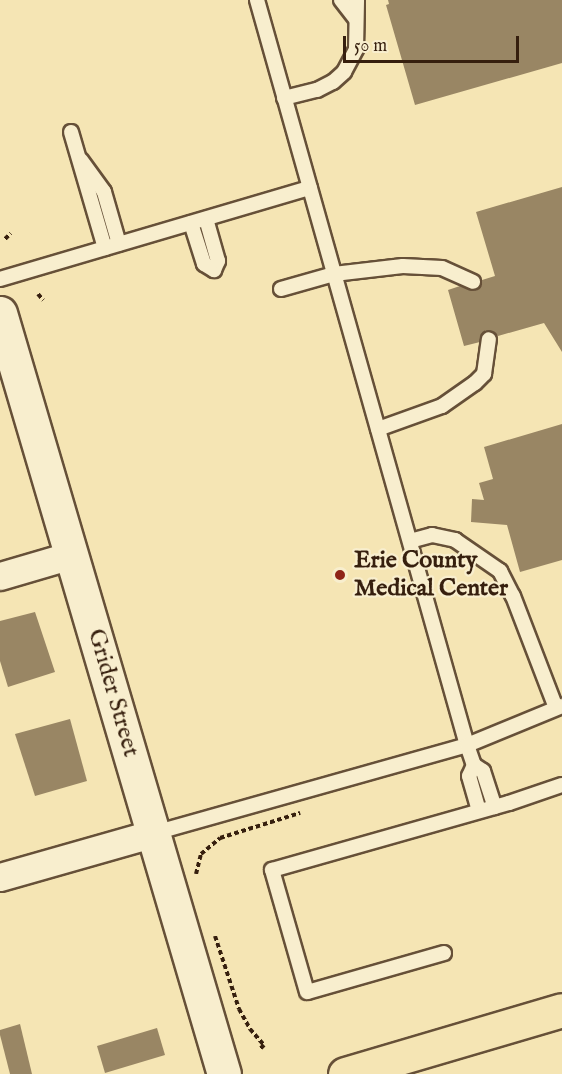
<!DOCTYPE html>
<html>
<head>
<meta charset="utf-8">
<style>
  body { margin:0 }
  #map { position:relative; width:562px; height:1074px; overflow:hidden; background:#f5e5b4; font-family:"IM FELL English",serif }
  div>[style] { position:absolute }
  .building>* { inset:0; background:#998664 }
  .path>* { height:4px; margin-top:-2px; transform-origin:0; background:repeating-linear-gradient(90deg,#361f0e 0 4.5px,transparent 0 7.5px) }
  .roads { filter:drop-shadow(2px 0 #665038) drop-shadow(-2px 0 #665038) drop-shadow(0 2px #665038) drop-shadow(0 -2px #665038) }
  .lane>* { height:14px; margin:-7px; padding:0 7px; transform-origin:7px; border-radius:7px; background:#f8eece }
  .street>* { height:27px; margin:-13.5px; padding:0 13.5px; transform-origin:13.5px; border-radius:13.5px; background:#f8eece }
  .secondary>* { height:33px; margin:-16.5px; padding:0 16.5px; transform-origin:16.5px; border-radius:16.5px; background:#f8eece }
  .highway>* { height:33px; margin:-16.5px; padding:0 16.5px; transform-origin:16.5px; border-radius:16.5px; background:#f5e5b4 }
  .dots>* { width:16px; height:16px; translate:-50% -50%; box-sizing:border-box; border:3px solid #f8eece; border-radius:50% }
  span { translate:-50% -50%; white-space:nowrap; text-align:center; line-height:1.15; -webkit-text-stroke:4.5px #f8eece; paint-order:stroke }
  .poi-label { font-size:24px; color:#361f0e; font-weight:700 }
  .left { translate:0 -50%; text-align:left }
  .street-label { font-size:24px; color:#361f0e }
  .scale { position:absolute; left:343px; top:36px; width:176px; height:27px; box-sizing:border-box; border:3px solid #361f0e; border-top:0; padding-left:8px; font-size:18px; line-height:21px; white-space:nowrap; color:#361f0e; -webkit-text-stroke:4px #f8eece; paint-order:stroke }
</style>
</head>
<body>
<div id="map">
  <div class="building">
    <div style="clip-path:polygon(388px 0,562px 0,562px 63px,415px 105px,386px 5px,389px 4px)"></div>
    <div style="clip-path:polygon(562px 187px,562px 352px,544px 323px,498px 336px,494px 332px,486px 330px,482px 334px,480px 342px,464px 346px,448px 290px,460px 286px,474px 291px,481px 286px,482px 280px,495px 276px,476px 212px)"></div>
    <div style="clip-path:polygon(562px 424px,562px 560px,520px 572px,507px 525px,471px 522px,472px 499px,484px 500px,479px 483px,493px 479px,484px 447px)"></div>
    <div style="clip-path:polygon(35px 612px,55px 672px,8px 687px,0 661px,0 621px)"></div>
    <div style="clip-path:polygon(70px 719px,87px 781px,35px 796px,15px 734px)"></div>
    <div style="clip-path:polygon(20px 1024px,32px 1074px,10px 1074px,0 1035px,0 1030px)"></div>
    <div style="clip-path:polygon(157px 1028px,165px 1055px,105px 1073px,97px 1046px)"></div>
  </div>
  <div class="path">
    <div style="left:5px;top:239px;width:8px;rotate:-45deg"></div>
    <div style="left:38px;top:294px;width:8px;rotate:50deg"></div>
    <div style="left:196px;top:874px;width:21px;rotate:-76deg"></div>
    <div style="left:201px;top:854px;width:25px;rotate:-40deg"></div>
    <div style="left:220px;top:838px;width:84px;rotate:-17.4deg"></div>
    <div style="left:215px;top:936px;width:77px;rotate:71.8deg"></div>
    <div style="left:239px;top:1009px;width:23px;rotate:61deg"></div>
    <div style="left:250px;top:1029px;width:21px;rotate:49deg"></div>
    <div style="left:264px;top:1045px;width:7px;rotate:135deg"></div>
  </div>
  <div class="roads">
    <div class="lane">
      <div style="left:257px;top:0;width:774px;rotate:74.26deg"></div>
      <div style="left:467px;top:745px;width:21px;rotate:71deg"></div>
      <div style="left:474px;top:765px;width:11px;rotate:34deg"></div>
      <div style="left:483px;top:771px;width:38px;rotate:72deg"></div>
      <div style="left:341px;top:0;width:23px;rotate:52deg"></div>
      <div style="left:284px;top:98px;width:34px;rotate:-14deg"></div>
      <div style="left:317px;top:90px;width:18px;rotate:-27deg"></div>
      <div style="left:333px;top:82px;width:15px;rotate:-42deg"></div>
      <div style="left:344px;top:72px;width:26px;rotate:-62deg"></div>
      <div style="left:356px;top:49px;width:49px;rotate:-88.8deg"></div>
      <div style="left:71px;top:132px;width:121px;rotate:73.7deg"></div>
      <div style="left:81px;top:160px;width:39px;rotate:54deg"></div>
      <div style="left:104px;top:192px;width:54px;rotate:73.9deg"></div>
      <div style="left:191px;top:223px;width:43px;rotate:72.4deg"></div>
      <div style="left:204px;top:264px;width:12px;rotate:31deg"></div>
      <div style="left:214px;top:270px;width:10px;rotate:-66deg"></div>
      <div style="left:218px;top:261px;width:44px;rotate:-105.9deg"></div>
      <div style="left:0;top:279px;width:323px;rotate:-16.4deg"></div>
      <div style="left:281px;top:289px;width:55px;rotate:-15.8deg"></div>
      <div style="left:334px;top:274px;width:69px;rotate:-6.6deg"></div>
      <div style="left:403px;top:266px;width:39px;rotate:3deg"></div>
      <div style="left:442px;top:268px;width:34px;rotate:24deg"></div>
      <div style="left:378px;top:429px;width:68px;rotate:-19.8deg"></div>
      <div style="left:442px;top:406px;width:40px;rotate:-34.9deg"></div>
      <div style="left:475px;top:383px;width:13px;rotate:-45deg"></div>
      <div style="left:484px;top:374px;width:35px;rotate:-82deg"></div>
      <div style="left:410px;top:541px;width:23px;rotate:-15deg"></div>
      <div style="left:432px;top:535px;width:24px;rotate:12deg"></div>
      <div style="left:455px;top:540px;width:55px;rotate:34.6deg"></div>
      <div style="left:500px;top:571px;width:28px;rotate:63deg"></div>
      <div style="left:513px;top:596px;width:120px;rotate:69deg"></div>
      <div style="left:474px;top:765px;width:12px;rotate:114deg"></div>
      <div style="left:469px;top:776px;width:36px;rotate:74deg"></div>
      <div style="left:154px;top:833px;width:325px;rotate:-15.7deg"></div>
      <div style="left:467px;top:745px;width:103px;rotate:-22.3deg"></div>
      <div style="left:444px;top:953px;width:142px;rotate:164.1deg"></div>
      <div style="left:307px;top:992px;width:127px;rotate:-106deg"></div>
      <div style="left:272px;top:870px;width:246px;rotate:-15.8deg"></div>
      <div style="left:509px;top:803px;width:56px;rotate:-18.8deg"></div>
    </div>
    <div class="street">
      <div style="left:0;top:576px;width:75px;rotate:-16.3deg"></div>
      <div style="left:0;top:877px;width:160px;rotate:-15.9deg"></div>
    </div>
    <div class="secondary">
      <div style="left:0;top:313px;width:793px;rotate:73.6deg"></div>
    </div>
    <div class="highway">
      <div style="left:345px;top:1074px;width:226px;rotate:-16.4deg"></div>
    </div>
  </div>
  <div class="dots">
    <div style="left:340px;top:575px;background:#8f2418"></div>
  </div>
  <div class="poi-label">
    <span class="left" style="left:354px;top:575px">Erie County<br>Medical Center</span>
  </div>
  <div class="street-label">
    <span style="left:113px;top:693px;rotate:74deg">Grider Street</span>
  </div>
  <div class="scale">50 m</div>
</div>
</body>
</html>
